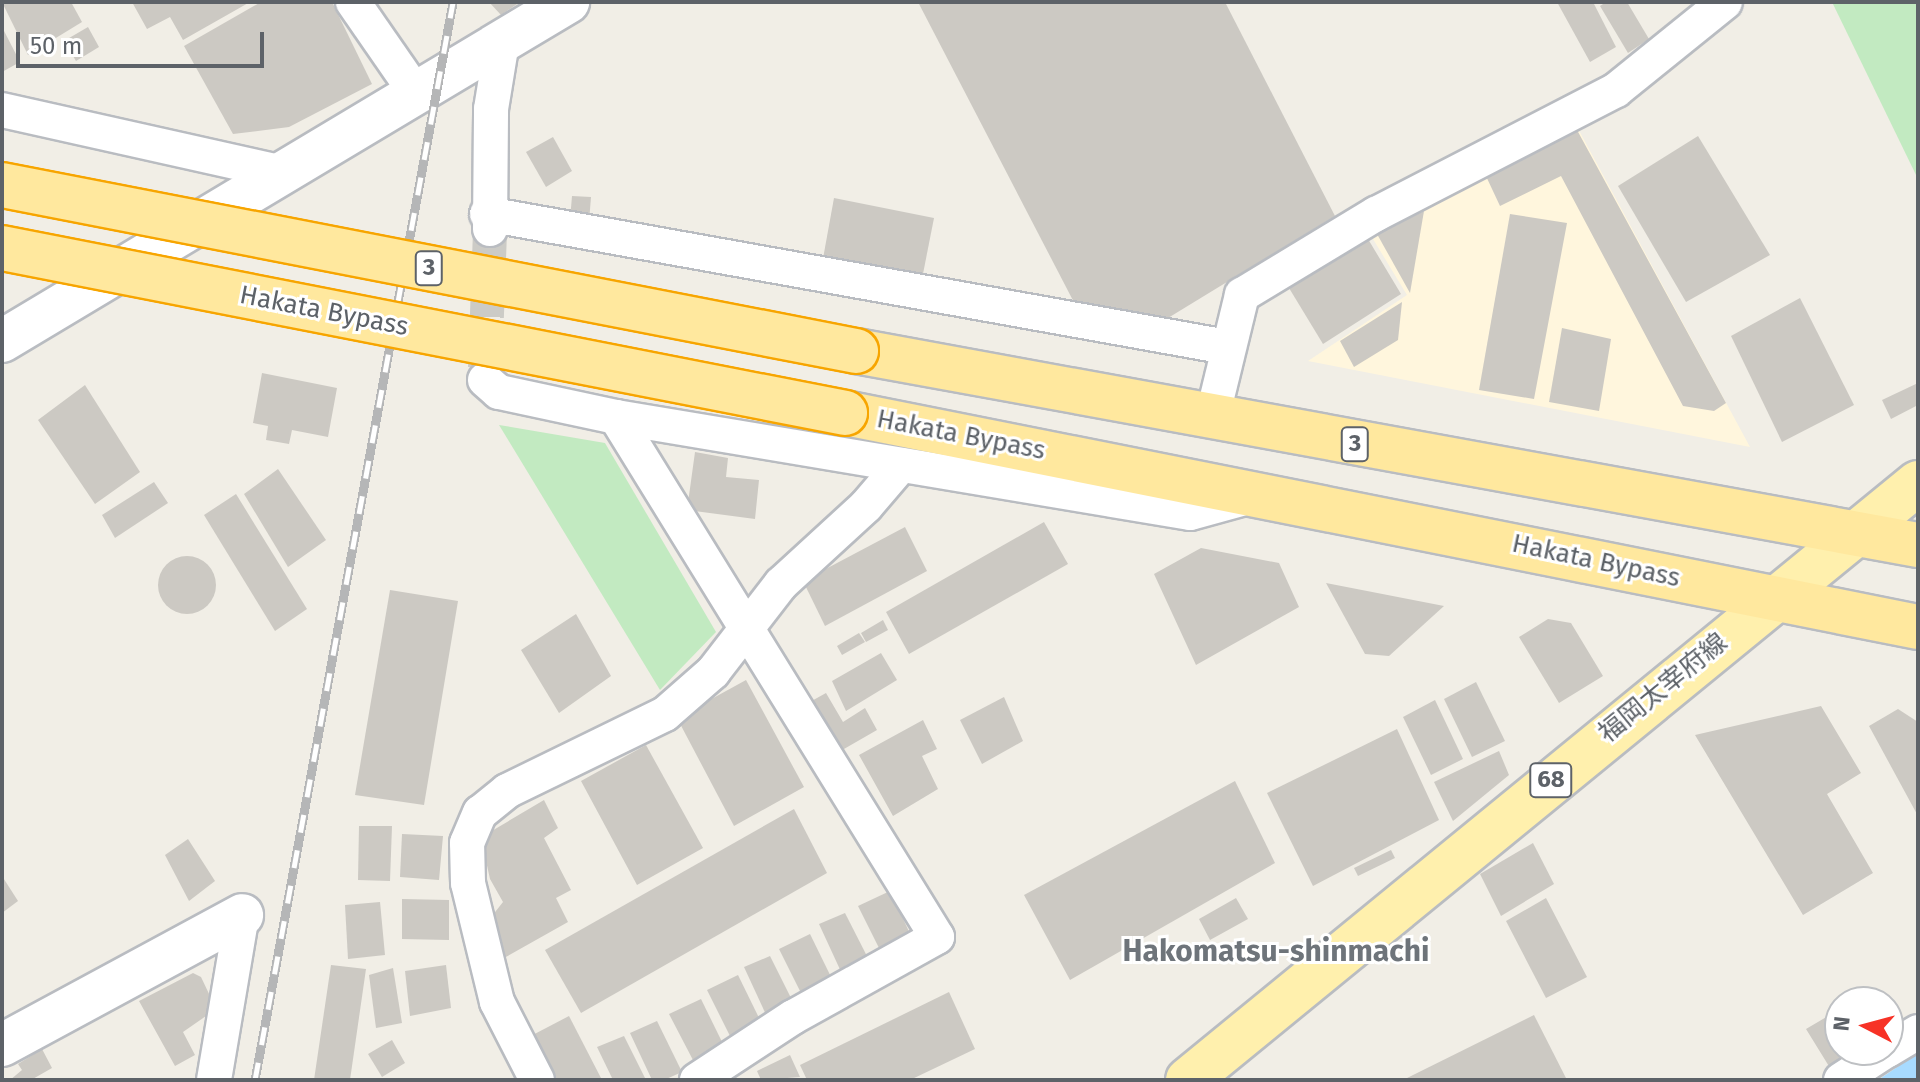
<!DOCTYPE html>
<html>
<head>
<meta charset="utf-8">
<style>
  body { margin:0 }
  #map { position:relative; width:1920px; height:1082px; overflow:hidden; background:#f1eee6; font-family:"Fira Sans","Noto Sans JP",sans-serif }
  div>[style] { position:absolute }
  .commercial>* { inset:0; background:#fff6dd }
  .green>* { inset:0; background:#c2eac1 }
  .water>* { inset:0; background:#a8dbff }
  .building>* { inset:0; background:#ccc9c3 }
  .round { border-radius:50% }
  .minor-tunnel>* { height:34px; margin-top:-17px; transform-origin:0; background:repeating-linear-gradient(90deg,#cccbc6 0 34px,transparent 0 51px) }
  .roads { filter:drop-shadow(2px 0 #b9bcc1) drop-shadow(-2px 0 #b9bcc1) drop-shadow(0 2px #b9bcc1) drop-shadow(0 -2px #b9bcc1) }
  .minor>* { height:34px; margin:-17px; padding:0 17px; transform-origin:17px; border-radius:17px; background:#fff }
  .tertiary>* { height:42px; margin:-21px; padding:0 21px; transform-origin:21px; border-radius:21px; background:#fff }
  .primary>* { height:44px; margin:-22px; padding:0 22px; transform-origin:22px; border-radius:22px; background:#fff0ad }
  .trunk>* { height:44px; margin:-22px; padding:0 22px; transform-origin:22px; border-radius:22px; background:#ffe89e }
  .rail>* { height:9px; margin-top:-4.5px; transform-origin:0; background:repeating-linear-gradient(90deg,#fff 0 18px,#b5b6b7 0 36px); box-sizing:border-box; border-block:2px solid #b5b6b7 }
  .bridges { filter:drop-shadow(2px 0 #f7a500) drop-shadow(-2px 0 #f7a500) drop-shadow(0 2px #f7a500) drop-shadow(0 -2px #f7a500) }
  .trunk-bridge>* { height:44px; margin:-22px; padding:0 22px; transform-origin:22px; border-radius:22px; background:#ffe89e }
  span { translate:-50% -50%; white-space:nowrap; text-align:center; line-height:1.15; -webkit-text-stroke:6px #fff; paint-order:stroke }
  .shield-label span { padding:2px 6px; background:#fff; border:2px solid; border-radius:6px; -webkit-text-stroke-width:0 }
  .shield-label { font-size:24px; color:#5d6268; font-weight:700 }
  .street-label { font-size:26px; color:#5d6268 }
  .quarter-label { font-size:30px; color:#6e747a; font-weight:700 }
  .frame { position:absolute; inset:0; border:4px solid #5d6268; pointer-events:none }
  .north { position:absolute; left:1824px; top:986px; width:80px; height:80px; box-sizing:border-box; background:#fff; border:2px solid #bec0c3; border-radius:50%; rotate:276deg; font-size:22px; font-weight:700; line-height:32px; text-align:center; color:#5d6268 }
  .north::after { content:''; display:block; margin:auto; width:28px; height:36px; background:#f73226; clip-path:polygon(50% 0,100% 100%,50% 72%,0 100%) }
  .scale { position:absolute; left:16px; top:32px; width:248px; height:36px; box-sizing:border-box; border:4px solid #5d6268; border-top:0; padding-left:10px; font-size:24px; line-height:28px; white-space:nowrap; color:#5d6268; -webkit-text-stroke:6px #fff; paint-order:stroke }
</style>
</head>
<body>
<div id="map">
  <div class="commercial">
    <div style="clip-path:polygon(1576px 125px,1750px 447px,1308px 361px,1407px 295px,1370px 234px)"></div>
  </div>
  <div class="green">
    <div style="clip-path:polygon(1832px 2px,1918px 2px,1917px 177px)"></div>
    <div style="clip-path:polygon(499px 425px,605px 443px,716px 632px,660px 690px)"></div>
  </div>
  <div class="water">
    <div style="clip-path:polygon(1918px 1053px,1918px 1080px,1878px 1080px)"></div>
  </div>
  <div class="building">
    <div style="clip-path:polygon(2px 2px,71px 2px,82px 22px,28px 55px)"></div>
    <div style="clip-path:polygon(132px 2px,250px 2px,183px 40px,170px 17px,147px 29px)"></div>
    <div style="clip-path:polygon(261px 2px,332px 2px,372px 84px,289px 127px,233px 134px,184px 46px)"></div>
    <div style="clip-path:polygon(489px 2px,520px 2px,501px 15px)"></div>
    <div style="clip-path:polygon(918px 2px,1225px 2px,1335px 216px,1168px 318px,1079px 312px)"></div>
    <div style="clip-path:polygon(1557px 2px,1593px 2px,1616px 47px,1590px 62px)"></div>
    <div style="clip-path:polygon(1606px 2px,1627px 2px,1649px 39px,1628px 53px,1600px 6px)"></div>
    <div style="clip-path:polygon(2px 27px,20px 62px,2px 72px)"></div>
    <div style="clip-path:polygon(88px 27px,99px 47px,76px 61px,64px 41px)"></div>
    <div style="clip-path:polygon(1577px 130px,1726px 403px,1714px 411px,1683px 406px,1561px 176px,1500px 206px,1485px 174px)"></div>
    <div style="clip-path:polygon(1698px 136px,1770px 255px,1686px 302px,1618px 186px)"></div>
    <div style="clip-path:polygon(553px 137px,572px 171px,546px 187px,526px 152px)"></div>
    <div style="clip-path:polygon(572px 196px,591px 197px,589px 222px,570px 220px)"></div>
    <div style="clip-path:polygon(834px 198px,934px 218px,921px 284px,822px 264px)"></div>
    <div style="clip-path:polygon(1424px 211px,1410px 293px,1377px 234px)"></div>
    <div style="clip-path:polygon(1510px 214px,1567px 223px,1534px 399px,1479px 390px)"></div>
    <div style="clip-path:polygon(1368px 239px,1401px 294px,1323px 344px,1289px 288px)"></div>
    <div style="clip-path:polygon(1800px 298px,1854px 405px,1782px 442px,1731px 336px)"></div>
    <div style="clip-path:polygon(1402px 302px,1398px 340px,1354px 367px,1340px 341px)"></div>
    <div style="clip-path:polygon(1562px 328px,1611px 339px,1599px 411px,1549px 402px)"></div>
    <div style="clip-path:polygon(262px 373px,337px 388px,328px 437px,292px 430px,289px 444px,266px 440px,268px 426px,253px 423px)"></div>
    <div style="clip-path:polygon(1918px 383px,1918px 405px,1891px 419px,1882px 400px)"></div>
    <div style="clip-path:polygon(85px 385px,140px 472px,95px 504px,38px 420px)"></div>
    <div style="clip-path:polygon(695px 452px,728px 458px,726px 477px,759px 480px,755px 519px,687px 510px)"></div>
    <div style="clip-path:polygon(278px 469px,326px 540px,288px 567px,244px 494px)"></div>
    <div style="clip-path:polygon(154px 482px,168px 503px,115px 538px,102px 515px)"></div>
    <div style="clip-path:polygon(236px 494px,307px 609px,275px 631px,204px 515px)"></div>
    <div style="clip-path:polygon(1044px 522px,1068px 564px,909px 654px,886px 612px)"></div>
    <div style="clip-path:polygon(905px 527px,927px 571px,825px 626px,803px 581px)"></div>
    <div style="clip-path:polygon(1201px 548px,1279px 563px,1299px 607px,1196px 665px,1154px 574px)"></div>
    <div class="round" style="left:158px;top:556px;width:58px;height:58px"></div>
    <div style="clip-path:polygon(1326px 583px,1444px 606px,1389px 656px,1365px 654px)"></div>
    <div style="clip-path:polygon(390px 590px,458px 601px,424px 805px,355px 795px)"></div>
    <div style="clip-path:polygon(576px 614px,611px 676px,559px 713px,521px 650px)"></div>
    <div style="clip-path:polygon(1548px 619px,1571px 623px,1603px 676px,1559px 703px,1519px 637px)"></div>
    <div style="clip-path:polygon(883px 620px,888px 630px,866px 642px,861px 633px)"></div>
    <div style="clip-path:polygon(859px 633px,865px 642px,842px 655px,837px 646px)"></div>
    <div style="clip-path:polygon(881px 653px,897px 680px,846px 711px,832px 681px)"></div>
    <div style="clip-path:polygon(746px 680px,804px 787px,734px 826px,677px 718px)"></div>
    <div style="clip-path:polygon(1476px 682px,1505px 741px,1472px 757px,1444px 699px)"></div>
    <div style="clip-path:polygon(826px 693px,843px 722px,865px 708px,877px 730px,837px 753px,808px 703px)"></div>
    <div style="clip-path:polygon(1004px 697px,1023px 741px,982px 764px,960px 720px)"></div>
    <div style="clip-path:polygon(1435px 700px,1463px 759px,1431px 775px,1403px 717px)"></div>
    <div style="clip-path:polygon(1821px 706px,1861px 773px,1827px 794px,1873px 873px,1803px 915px,1695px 735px)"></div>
    <div style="clip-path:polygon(1898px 709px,1918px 722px,1918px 816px,1869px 726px)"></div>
    <div style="clip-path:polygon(923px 720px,937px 749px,922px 756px,938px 789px,893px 816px,859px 755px)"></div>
    <div style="clip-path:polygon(1397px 729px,1439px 820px,1313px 886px,1267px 793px)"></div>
    <div style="clip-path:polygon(646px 745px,703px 848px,637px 885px,581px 781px)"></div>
    <div style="clip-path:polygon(1499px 751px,1509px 775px,1453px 821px,1434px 782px)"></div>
    <div style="clip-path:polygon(1235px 781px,1275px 863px,1070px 980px,1024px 895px)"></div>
    <div style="clip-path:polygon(544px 800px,558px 828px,544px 838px,571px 890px,556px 898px,568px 922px,504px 958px,488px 921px,503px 902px,490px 879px,482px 843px,485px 835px)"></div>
    <div style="clip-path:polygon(794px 809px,827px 873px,581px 1013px,545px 950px)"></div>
    <div style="clip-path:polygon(359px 826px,392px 826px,390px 881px,358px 880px)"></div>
    <div style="clip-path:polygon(402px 834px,443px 836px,439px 880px,400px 877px)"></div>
    <div style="clip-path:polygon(188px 839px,215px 881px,189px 901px,165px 855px)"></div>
    <div style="clip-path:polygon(1533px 843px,1554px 884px,1501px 916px,1480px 874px)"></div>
    <div style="clip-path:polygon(1391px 850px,1395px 858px,1358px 876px,1354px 868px)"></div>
    <div style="clip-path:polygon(2px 876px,18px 901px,2px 913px)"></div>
    <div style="clip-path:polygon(890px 891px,913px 940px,882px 954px,858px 906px)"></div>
    <div style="clip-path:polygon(1236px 898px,1248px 919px,1210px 940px,1199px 919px)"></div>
    <div style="clip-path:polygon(1546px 898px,1587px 977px,1546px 998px,1506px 921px)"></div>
    <div style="clip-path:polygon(402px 899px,449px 900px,449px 940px,402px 939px)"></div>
    <div style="clip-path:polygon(380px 902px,385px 955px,348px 959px,345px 905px)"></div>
    <div style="clip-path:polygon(845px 913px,871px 964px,843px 976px,819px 924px)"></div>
    <div style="clip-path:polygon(810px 934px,834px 983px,803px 997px,779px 949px)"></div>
    <div style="clip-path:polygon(770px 956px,795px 1006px,768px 1019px,744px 967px)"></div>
    <div style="clip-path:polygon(331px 965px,366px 969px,350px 1080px,314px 1080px)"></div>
    <div style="clip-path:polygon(446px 965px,451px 1008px,410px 1016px,405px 971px)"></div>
    <div style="clip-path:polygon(393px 968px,402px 1023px,376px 1028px,369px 975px)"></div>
    <div style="clip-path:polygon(193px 973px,201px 977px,211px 998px,206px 1016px,183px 1032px,195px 1055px,175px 1066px,139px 1001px)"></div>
    <div style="clip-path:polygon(738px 975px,762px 1024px,731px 1038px,707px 990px)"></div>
    <div style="clip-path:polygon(949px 992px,975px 1049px,910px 1080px,807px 1080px,800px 1065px)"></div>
    <div style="clip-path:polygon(701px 999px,725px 1048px,694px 1062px,669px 1014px)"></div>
    <div style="clip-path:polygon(1840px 1009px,1840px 1050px,1878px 1050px,1835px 1076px,1806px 1029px)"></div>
    <div style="clip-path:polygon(1534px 1015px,1567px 1080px,1403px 1080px)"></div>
    <div style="clip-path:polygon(569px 1016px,602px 1080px,548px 1080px,525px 1039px)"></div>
    <div style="clip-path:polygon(657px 1021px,682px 1072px,664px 1080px,652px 1080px,630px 1033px)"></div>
    <div style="clip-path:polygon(624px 1036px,646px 1080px,613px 1080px,597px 1047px)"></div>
    <div style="clip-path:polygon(392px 1040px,405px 1063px,382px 1077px,368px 1054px)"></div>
    <div style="clip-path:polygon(42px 1049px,52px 1068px,31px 1080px,10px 1080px,22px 1070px,18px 1064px)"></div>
    <div style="clip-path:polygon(790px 1055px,800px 1077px,761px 1080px,757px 1071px)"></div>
  </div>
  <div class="minor-tunnel">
    <div style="left:485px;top:368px;width:139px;rotate:-87.9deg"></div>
  </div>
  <div class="roads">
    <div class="minor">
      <div style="left:353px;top:2px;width:111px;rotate:55.3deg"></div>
      <div style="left:2px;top:110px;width:288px;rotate:12.6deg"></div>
      <div style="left:487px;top:214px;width:752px;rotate:10.19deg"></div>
      <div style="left:490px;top:229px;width:120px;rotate:-89.5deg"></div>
      <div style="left:491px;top:109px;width:68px;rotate:-80.7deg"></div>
      <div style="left:485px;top:380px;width:18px;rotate:41deg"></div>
      <div style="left:499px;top:392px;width:120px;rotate:12.1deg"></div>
      <div style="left:616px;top:417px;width:582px;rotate:9.49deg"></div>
      <div style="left:1190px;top:513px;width:64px;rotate:-15.3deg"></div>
      <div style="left:616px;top:417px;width:611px;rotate:58.31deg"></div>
      <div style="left:937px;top:937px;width:165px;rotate:150.9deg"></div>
      <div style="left:793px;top:1017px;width:115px;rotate:146.7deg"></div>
      <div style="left:1212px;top:418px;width:127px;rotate:-76.3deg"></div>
      <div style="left:1242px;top:295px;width:157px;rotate:-31.2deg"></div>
      <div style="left:1376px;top:214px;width:270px;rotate:-27.3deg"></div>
      <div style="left:1616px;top:90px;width:140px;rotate:-38.9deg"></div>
      <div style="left:1888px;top:1050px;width:35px;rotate:-31deg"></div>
      <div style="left:214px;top:1080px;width:167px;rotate:-80.4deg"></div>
      <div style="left:537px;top:1080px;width:88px;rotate:-117.1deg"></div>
      <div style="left:497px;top:1002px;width:122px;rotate:-103.7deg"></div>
      <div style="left:468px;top:883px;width:40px;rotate:-91.4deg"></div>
      <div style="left:467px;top:843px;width:33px;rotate:-67deg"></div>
      <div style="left:480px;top:813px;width:35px;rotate:-39deg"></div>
      <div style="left:507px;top:791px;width:176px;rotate:-26deg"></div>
      <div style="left:665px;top:714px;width:64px;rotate:-41.2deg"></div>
      <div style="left:713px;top:672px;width:111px;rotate:-52.3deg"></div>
      <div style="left:781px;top:584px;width:115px;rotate:-42.5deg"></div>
      <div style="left:866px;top:506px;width:54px;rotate:-49.5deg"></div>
      <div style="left:1841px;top:1080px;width:55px;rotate:-33.1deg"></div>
    </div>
    <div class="tertiary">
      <div style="left:2px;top:341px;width:660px;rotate:-30.92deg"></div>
      <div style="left:2px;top:1045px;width:273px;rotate:-28.4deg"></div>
    </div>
    <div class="primary">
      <div style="left:1188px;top:1080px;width:943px;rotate:-39.28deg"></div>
    </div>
    <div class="trunk">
      <div style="left:856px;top:351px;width:1080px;rotate:10.35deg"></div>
      <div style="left:845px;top:413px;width:1094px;rotate:11.28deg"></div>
    </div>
  </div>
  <div class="rail">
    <div style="left:255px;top:1080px;width:1096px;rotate:-79.59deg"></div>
  </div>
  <div class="bridges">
    <div class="trunk-bridge">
      <div style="left:2px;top:185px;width:870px;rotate:11deg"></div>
      <div style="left:2px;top:248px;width:859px;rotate:11.07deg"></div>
    </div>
  </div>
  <div class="shield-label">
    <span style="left:429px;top:268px">3</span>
    <span style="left:1355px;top:444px">3</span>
    <span style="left:1551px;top:780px">68</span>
  </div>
  <div class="street-label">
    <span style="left:324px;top:311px;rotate:11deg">Hakata Bypass</span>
    <span style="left:961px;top:435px;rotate:11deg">Hakata Bypass</span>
    <span style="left:1596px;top:561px;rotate:12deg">Hakata Bypass</span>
    <span style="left:1663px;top:688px;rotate:-39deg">福岡太宰府線</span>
  </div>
  <div class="quarter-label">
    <span style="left:1276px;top:951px">Hakomatsu-shinmachi</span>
  </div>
  <div class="frame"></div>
  <div class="north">N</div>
  <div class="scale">50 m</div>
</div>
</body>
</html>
